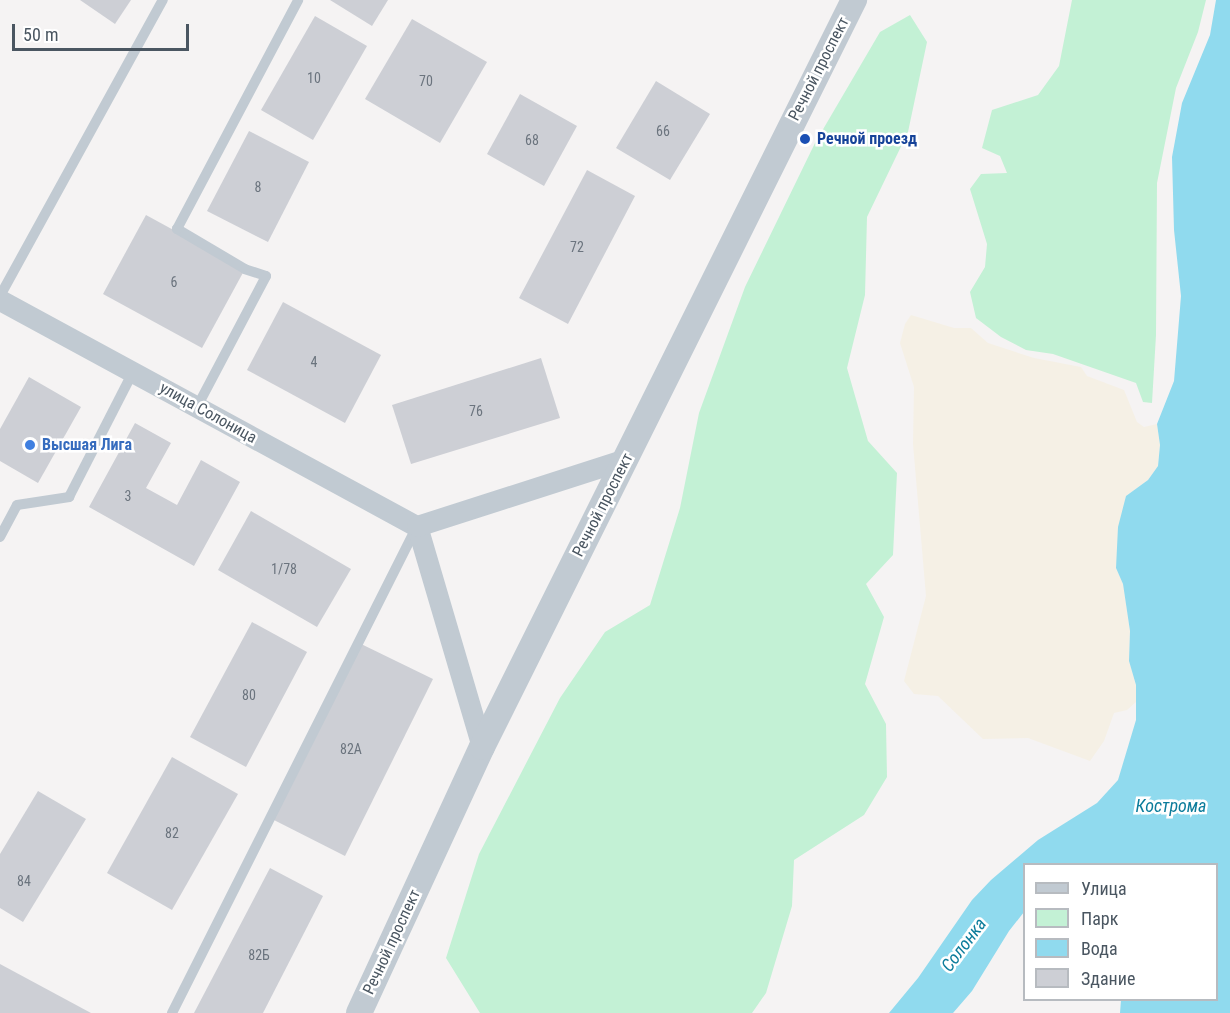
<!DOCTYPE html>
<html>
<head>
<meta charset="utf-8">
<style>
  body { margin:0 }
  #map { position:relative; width:1230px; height:1013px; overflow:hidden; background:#f5f3f3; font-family:"Roboto Condensed",sans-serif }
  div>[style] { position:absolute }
  .green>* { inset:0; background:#c3f1d5 }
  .sand>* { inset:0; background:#f5f0e5 }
  .water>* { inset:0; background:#90daee }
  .building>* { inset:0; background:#cdcfd5 }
  .service>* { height:10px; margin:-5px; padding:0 5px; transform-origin:5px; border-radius:5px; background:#c1cad2 }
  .minor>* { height:21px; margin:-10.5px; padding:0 10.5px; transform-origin:10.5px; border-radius:10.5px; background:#c1cad2 }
  .tertiary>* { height:26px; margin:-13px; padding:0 13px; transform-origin:13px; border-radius:13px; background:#c1cad2 }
  .dots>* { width:16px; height:16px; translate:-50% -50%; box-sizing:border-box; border:3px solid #fff; border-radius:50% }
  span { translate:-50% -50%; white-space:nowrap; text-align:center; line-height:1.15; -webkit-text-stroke:5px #fff; paint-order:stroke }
  .number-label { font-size:14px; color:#6b747e }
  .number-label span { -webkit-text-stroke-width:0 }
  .street-label { font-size:16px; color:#4a5661 }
  .transit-label { font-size:16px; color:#164399; font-weight:700 }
  .left { translate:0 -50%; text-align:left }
  .shop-label { font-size:16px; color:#366cbe; font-weight:700 }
  .water-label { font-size:18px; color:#0c7c9b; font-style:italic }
  .legend { position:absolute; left:1023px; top:863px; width:195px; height:138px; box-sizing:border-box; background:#fff; border:2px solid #b7bbc0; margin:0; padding:8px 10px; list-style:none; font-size:18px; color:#4a5661 }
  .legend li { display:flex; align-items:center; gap:12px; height:30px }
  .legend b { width:30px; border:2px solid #b7bbc0 }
  .scale { position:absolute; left:12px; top:24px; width:177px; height:27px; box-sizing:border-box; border:3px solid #4a5661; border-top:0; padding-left:8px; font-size:18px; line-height:21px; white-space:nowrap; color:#4a5661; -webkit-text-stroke:4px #fff; paint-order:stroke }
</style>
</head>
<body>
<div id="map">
  <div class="green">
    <div style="clip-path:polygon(1072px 0,1206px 0,1198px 32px,1176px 88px,1157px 183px,1156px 335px,1152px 403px,1143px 402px,1136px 383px,1053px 354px,1026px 350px,1001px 337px,976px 318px,970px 292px,985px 267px,987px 244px,970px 189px,981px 174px,1007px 173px,1000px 156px,982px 148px,992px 110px,1038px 95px,1059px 66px)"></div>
    <div style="clip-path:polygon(910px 15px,927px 42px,908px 132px,867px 217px,865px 295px,847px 368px,868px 441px,897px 473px,893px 555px,866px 584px,884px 617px,865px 684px,886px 724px,887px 777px,864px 815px,794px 860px,792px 906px,766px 993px,752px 1013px,480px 1013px,446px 958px,479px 854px,560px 698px,605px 632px,650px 605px,680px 508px,699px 413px,745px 287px,815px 143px,880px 32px)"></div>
  </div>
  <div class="sand">
    <div style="clip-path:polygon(911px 315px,954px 328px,971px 328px,988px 343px,1034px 358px,1081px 367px,1087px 376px,1124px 390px,1137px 422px,1144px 427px,1157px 424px,1160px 445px,1158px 466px,1148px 480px,1126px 496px,1116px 568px,1123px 584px,1130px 631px,1129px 661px,1136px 685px,1136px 702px,1127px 710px,1114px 713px,1104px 741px,1090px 761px,1028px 738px,983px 739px,938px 696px,914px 694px,904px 681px,926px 596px,913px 444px,914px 387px,900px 343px,905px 324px)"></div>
  </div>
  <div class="water">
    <div style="clip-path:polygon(1216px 0,1230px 0,1230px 1013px,1120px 1013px,1121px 1000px,1216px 1000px,1216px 864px,1024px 864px,1024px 912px,1009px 931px,972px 991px,953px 1013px,889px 1013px,918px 978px,972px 900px,991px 880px,1038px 840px,1097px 803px,1118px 780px,1136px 720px,1136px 685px,1129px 661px,1130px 631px,1123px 584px,1116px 568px,1118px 527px,1126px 496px,1148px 480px,1158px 466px,1160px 445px,1157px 424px,1174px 381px,1181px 296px,1174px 230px,1172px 157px,1182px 103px,1210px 35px)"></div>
  </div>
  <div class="building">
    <div style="clip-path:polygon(80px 0,131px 0,115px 24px)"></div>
    <div style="clip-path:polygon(330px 0,388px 0,372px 26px)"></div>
    <div style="clip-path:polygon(315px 16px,367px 46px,313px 140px,261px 110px)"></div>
    <div style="clip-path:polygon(412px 19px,487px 62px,440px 143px,365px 99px)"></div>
    <div style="clip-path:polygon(656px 81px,710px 114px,670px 180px,616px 148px)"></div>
    <div style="clip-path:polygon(520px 94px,577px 126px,544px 186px,487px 154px)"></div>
    <div style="clip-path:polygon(249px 131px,309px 162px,268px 242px,207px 211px)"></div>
    <div style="clip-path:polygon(587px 170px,635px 196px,568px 324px,519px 298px)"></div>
    <div style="clip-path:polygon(146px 215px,245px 269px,202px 348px,103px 294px)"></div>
    <div style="clip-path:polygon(283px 302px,381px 355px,345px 423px,247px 370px)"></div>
    <div style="clip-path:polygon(541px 358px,560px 418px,411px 464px,392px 405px)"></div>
    <div style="clip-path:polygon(29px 377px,81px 407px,38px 483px,0 461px,0 429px)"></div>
    <div style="clip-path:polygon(135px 423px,171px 443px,146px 488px,177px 505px,201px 460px,240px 482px,194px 566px,89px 507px)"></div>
    <div style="clip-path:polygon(251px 511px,351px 569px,317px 627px,218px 570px)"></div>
    <div style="clip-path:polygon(252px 622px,307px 652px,246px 767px,190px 737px)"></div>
    <div style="clip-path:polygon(357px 642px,433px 679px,345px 856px,270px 818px)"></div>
    <div style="clip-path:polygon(172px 757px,238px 794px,172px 910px,107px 873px)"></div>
    <div style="clip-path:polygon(38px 791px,86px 819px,23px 922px,0 908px,0 854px)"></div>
    <div style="clip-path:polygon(270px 868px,323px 896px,263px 1013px,194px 1013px)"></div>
    <div style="clip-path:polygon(0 964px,91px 1013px,0 1013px)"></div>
  </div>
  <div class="service">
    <div style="left:0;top:296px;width:338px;rotate:-61.2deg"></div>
    <div style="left:197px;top:407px;width:148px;rotate:-62.2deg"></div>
    <div style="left:266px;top:276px;width:22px;rotate:-162deg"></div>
    <div style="left:245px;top:269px;width:79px;rotate:-149.5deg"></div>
    <div style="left:177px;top:229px;width:259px;rotate:-62.1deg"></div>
    <div style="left:0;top:537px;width:36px;rotate:-62deg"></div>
    <div style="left:17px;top:505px;width:53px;rotate:-8.7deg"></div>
    <div style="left:69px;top:497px;width:140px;rotate:-62.9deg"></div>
    <div style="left:172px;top:1013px;width:543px;rotate:-63.29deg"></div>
  </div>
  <div class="minor">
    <div style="left:0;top:300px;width:474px;rotate:28.5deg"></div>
    <div style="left:417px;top:526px;width:230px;rotate:73.6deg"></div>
    <div style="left:417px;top:526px;width:219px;rotate:-17.8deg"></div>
  </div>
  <div class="tertiary">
    <div style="left:359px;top:1013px;width:293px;rotate:-65.2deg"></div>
    <div style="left:482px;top:747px;width:835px;rotate:-63.53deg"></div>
  </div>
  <div class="dots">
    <div style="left:805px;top:139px;background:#1a4fb4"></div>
    <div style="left:30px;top:445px;background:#3f7fe0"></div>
  </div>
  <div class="number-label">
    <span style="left:314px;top:78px">10</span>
    <span style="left:426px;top:81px">70</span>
    <span style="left:663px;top:131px">66</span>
    <span style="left:532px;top:140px">68</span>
    <span style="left:258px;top:187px">8</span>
    <span style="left:577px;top:247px">72</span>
    <span style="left:174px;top:282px">6</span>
    <span style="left:314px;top:362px">4</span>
    <span style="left:476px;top:411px">76</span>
    <span style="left:128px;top:496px">3</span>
    <span style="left:284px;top:569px">1/78</span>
    <span style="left:249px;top:695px">80</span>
    <span style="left:351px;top:749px">82А</span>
    <span style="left:172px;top:833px">82</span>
    <span style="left:24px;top:881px">84</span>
    <span style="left:259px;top:955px">82Б</span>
  </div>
  <div class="street-label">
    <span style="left:819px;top:69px;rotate:-63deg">Речной проспект</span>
    <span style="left:208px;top:413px;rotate:29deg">улица Солоница</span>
    <span style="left:603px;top:505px;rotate:-63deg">Речной проспект</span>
    <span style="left:392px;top:942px;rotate:-65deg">Речной проспект</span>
  </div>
  <div class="transit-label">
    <span class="left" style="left:817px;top:139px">Речной проезд</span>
  </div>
  <div class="shop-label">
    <span class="left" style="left:42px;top:445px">Высшая Лига</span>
  </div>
  <div class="water-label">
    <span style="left:1171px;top:806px">Кострома</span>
    <span style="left:964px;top:945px;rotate:-53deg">Солонка</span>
  </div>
  <ul class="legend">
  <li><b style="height:8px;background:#c1cad2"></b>Улица</li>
  <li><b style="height:16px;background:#c3f1d5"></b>Парк</li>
  <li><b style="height:16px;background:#90daee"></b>Вода</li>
  <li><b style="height:16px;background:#cdcfd5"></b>Здание</li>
  </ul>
  <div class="scale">50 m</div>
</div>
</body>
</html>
